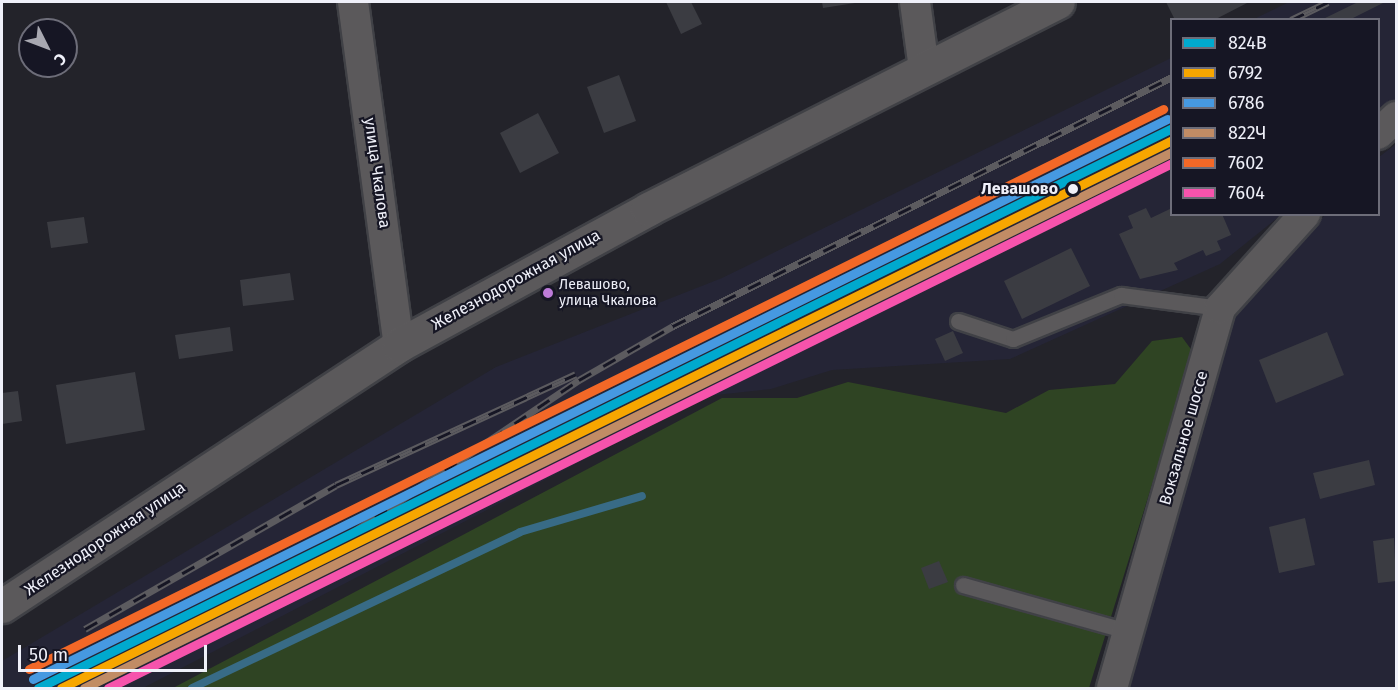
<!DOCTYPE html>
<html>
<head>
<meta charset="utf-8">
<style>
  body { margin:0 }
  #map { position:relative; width:1398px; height:690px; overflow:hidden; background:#23232a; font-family:"Fira Sans",sans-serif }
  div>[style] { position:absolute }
  .built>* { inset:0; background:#252536 }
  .green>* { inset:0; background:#2f4423 }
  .stream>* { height:8px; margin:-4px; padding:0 4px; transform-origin:4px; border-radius:4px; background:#386b86 }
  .building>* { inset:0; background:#3b3c42 }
  .roads { filter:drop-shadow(2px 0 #404146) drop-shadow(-2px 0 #404146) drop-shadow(0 2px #404146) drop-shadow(0 -2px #404146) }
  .service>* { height:15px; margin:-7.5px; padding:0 7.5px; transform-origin:7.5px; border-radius:7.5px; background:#5b595b }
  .minor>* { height:30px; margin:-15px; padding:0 15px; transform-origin:15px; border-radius:15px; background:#5b595b }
  .tertiary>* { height:33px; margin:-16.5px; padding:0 16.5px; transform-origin:16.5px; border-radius:16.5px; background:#5b595b }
  .rail>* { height:7px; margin-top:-3.5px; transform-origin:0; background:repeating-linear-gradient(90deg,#161624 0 14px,#5c5b5f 0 28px); box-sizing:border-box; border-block:2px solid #5c5b5f }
  .rail-1>* { height:9px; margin:-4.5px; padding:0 4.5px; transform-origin:4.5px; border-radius:4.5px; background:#00a9ce }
  .rail-2>* { height:9px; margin:-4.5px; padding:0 4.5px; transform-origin:4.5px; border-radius:4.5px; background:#f7a600 }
  .rail-3>* { height:9px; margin:-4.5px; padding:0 4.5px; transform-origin:4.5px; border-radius:4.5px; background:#4699e1 }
  .rail-4>* { height:9px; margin:-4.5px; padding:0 4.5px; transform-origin:4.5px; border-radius:4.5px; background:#c18c65 }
  .rail-5>* { height:9px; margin:-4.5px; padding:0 4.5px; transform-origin:4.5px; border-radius:4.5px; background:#f36827 }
  .rail-6>* { height:9px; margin:-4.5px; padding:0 4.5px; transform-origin:4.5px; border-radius:4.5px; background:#f653ac }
  .dots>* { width:16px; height:16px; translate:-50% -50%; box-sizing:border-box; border:3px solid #161624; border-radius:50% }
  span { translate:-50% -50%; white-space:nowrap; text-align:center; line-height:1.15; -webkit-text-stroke:4.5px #161624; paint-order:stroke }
  .bus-label { font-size:14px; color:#eff0f9 }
  .left { translate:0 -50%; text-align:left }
  .street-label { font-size:16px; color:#eff0f9 }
  .stop-label { font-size:16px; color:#eff0f9; font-weight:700 }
  .right { translate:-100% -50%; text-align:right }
  .frame { position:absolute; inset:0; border:3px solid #eff0f9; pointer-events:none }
  .legend { position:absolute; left:1170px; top:18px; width:210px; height:198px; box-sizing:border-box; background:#161624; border:2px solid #6d6d79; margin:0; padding:8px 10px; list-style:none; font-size:18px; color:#eff0f9 }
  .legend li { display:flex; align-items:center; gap:12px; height:30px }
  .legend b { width:30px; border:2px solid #6d6d79 }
  .north { position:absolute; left:18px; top:18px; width:60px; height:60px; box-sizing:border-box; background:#161624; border:2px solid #6d6d79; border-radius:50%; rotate:132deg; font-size:16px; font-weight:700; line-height:24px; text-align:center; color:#eff0f9 }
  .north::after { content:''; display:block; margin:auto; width:21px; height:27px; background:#a8a8b1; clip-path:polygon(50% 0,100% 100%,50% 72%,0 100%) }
  .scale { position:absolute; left:18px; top:645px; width:189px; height:27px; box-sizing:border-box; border:3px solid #eff0f9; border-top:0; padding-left:8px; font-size:18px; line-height:21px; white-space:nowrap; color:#eff0f9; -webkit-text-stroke:4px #161624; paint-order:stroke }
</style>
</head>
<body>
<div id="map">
  <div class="built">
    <div style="clip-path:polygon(1289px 2px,1396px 2px,1396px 109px,1379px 119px,1378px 20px,1252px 20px)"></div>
    <div style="clip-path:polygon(1171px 58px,1172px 214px,1281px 215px,1220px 264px,1010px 359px,832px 370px,771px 389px,707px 396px,143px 688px,2px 688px,2px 661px,496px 367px,722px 278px)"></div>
    <div style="clip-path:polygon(1396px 144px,1396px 688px,1124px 688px,1234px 312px,1325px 215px,1378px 214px,1379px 157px)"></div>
  </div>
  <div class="green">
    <div style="clip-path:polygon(1182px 337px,1193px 352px,1089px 688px,173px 688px,722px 398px,797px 398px,848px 382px,1006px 413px,1049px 390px,1115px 384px,1152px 341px)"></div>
  </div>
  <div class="stream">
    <div style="left:192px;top:688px;width:363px;rotate:-25.4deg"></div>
    <div style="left:520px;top:532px;width:127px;rotate:-16.4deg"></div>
  </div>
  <div class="building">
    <div style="clip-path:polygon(666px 2px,691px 2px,702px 24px,681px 34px)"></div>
    <div style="clip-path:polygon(822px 2px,854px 2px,855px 3px,823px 8px)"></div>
    <div style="clip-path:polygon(1166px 2px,1249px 2px,1214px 20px,1175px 20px)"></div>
    <div style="clip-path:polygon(1358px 2px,1385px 2px,1349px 20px,1321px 20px)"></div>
    <div style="clip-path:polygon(619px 75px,636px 121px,604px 133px,587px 87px)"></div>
    <div style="clip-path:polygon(538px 113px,559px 153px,520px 173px,500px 133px)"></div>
    <div style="clip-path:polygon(1146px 208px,1151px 218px,1172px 208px,1172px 214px,1222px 214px,1231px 235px,1217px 241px,1221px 250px,1206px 256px,1203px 250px,1174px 263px,1178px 270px,1140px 279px,1119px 234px,1133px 228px,1128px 216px)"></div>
    <div style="clip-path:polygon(84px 217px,88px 243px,51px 248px,47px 222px)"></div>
    <div style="clip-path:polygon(1071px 248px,1090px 286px,1022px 319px,1004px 281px)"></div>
    <div style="clip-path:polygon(290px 273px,294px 300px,243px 306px,240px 280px)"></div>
    <div style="clip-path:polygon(230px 327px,233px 351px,179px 359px,175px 335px)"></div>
    <div style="clip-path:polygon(953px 331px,963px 353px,945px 361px,935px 339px)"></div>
    <div style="clip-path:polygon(1327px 332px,1344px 375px,1276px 403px,1259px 360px)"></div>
    <div style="clip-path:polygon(135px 372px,145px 430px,66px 444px,56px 385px)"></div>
    <div style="clip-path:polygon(18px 391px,22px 421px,2px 424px,2px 393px)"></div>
    <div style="clip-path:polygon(1369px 460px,1375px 485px,1320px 499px,1313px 473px)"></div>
    <div style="clip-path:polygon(1305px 518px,1315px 565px,1279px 573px,1269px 527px)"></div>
    <div style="clip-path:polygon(1394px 538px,1396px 581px,1378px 583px,1373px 541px)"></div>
    <div style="clip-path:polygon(939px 561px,948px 582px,929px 589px,921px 568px)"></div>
  </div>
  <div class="roads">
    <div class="service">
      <div style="left:958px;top:321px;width:58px;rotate:18.1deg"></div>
      <div style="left:1013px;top:339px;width:117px;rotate:-22.2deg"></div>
      <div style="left:1121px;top:295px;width:100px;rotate:7.5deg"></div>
      <div style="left:963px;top:585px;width:173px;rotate:15.7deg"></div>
    </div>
    <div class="minor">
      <div style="left:353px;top:2px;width:346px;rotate:82.4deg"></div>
      <div style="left:915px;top:2px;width:68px;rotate:82.3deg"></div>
      <div style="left:1378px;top:134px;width:25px;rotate:-43deg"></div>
      <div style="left:1112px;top:688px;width:395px;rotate:-74.1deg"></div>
      <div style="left:1220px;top:308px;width:127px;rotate:-47.9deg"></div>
    </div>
    <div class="tertiary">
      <div style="left:2px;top:606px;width:475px;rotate:-33.3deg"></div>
      <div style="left:399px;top:345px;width:284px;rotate:-28.6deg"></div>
      <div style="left:648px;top:209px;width:459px;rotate:-26.8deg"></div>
    </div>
  </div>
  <div class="rail">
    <div style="left:1291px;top:20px;width:41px;rotate:-25.9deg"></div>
    <div style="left:352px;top:533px;width:274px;rotate:-34deg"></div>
    <div style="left:579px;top:380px;width:108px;rotate:-29.9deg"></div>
    <div style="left:673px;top:326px;width:558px;rotate:-26.52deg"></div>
    <div style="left:85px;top:629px;width:289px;rotate:-29.8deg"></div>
    <div style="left:336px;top:485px;width:264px;rotate:-24.8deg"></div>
  </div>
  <div class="rail-1">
    <div style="left:38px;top:688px;width:1265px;rotate:-26.28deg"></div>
  </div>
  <div class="rail-2">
    <div style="left:61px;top:688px;width:1239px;rotate:-26.25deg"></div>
  </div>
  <div class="rail-3">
    <div style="left:33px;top:679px;width:1265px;rotate:-26.28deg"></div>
  </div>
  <div class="rail-4">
    <div style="left:84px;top:688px;width:1213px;rotate:-26.23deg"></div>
  </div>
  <div class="rail-5">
    <div style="left:29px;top:669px;width:1265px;rotate:-26.28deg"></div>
  </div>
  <div class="rail-6">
    <div style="left:108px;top:688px;width:1186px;rotate:-26.26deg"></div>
  </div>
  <div class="dots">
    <div style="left:1073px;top:189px;background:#eff0f9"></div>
    <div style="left:548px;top:293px;background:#bd7bd9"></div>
  </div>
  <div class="bus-label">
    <span class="left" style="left:559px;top:293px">Левашово,<br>улица Чкалова</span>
  </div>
  <div class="street-label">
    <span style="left:377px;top:173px;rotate:82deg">улица Чкалова</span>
    <span style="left:516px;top:280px;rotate:-29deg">Железнодорожная улица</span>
    <span style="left:1184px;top:438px;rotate:-74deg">Вокзальное шоссе</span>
    <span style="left:105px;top:539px;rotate:-34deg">Железнодорожная улица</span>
  </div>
  <div class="stop-label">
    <span class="right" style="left:1058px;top:189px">Левашово</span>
  </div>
  <div class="frame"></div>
  <ul class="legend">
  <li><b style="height:8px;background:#00a9ce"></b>824В</li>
  <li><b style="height:8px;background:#f7a600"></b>6792</li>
  <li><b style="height:8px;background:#4699e1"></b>6786</li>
  <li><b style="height:8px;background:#c18c65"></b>822Ч</li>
  <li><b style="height:8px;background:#f36827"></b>7602</li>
  <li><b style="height:8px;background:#f653ac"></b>7604</li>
  </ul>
  <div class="north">С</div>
  <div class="scale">50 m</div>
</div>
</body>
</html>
